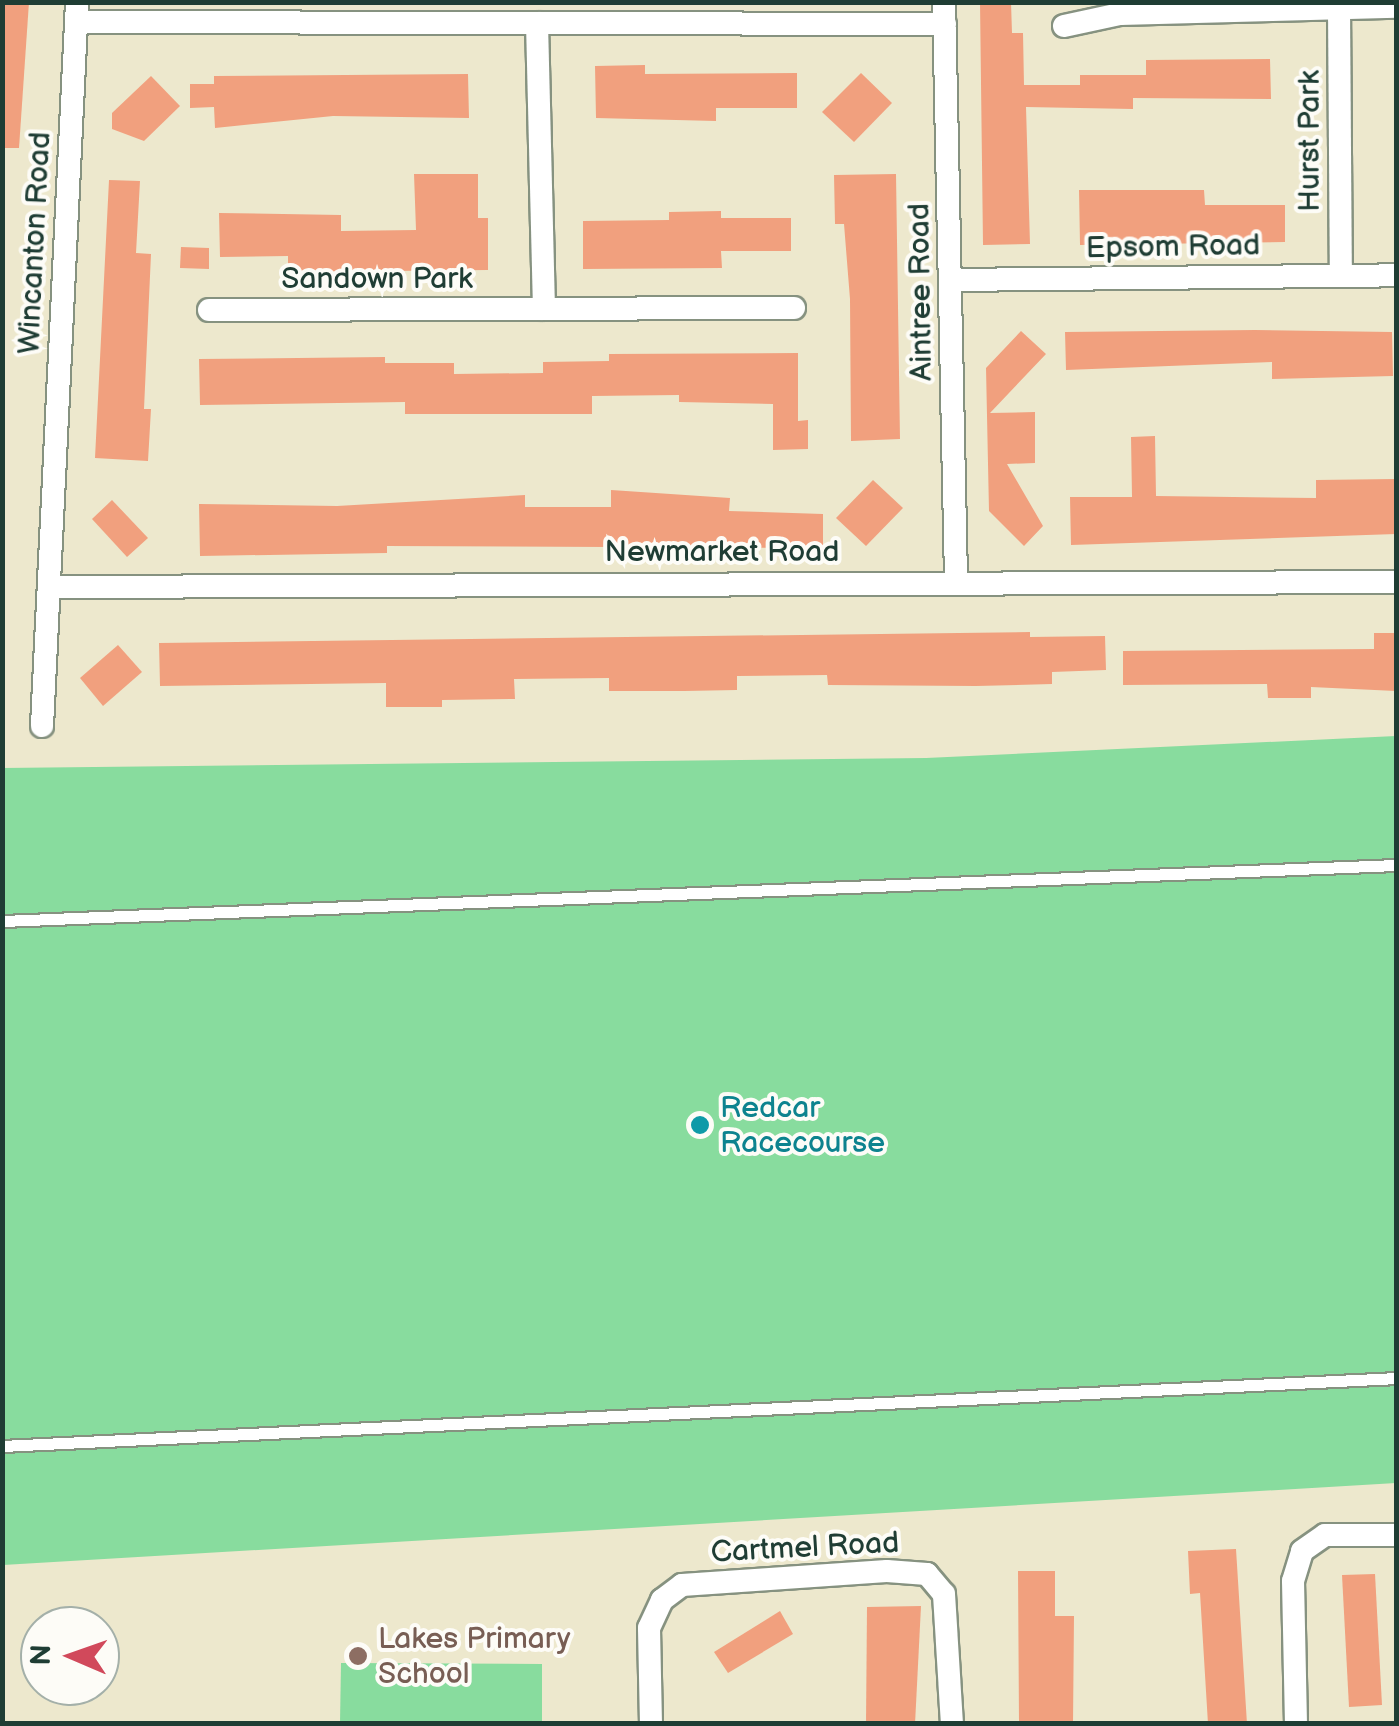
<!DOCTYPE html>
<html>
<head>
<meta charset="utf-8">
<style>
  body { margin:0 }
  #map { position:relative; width:1399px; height:1726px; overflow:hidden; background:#ede8cd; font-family:"Balsamiq Sans",sans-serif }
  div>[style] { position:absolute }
  .green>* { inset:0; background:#88dc9e }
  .building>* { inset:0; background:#f1a07e }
  .roads { filter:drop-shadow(2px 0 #869280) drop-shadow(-2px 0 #869280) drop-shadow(0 2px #869280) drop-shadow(0 -2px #869280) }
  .service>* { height:11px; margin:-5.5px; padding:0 5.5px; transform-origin:5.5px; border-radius:5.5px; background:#fff }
  .minor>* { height:22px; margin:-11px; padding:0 11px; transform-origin:11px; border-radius:11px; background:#fff }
  .dots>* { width:28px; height:28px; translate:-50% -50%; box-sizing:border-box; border:5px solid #fdfcf7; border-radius:50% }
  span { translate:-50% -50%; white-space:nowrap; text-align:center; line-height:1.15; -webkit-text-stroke:8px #fdfcf7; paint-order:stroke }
  .street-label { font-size:30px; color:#1f3d34 }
  .culture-label { font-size:30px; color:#0d838f }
  .left { translate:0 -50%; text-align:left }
  .education-label { font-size:30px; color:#785e54 }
  .frame { position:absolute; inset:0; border:5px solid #1f3d34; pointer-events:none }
  .north { position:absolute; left:20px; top:1606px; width:100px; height:100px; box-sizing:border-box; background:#fdfcf7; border:2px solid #a4b0a9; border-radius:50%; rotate:272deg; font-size:28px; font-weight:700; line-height:40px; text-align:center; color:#1f3d34 }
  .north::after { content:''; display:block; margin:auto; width:35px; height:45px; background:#d1495b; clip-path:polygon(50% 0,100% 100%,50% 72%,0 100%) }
</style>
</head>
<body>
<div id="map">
  <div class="green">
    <div style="clip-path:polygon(1396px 736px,1396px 1483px,3px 1565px,2px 768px,926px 758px)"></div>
    <div style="clip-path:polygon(341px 1663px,542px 1664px,542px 1723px,340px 1723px)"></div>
  </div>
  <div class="building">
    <div style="clip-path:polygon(2px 2px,29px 2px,19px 148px,2px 148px)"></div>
    <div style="clip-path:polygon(980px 2px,1011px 2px,1012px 33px,1023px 33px,1024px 85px,1080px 85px,1080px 75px,1146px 75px,1146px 60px,1270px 59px,1271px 99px,1133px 98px,1133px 109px,1026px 107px,1030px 244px,983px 245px)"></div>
    <div style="clip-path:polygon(645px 65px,645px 74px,797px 73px,797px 108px,716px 108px,716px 121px,596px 118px,595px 66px)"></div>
    <div style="clip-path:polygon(861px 73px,892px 103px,854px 142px,822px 112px)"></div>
    <div style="clip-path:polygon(468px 74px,469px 118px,333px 116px,215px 128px,214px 107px,190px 108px,190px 84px,214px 84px,214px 76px)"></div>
    <div style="clip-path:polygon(151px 76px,180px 106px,144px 141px,112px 129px,112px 113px)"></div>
    <div style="clip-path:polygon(414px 174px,478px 174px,478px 218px,488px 218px,488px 270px,288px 272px,288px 256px,220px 257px,219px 213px,341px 215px,341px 231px,416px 230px)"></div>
    <div style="clip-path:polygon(896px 174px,900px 439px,851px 441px,850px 299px,844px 224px,835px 224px,834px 175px)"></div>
    <div style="clip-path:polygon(109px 180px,140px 181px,136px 253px,151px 254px,144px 409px,151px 409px,148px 461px,95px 458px)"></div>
    <div style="clip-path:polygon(1079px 190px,1204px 190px,1205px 205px,1285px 205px,1285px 242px,1080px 245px)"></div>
    <div style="clip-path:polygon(721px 211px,721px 218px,791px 218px,791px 251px,721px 251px,722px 268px,583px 269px,583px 221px,669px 220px,669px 212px)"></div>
    <div style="clip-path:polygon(181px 247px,209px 248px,209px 269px,180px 268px)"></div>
    <div style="clip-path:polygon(1255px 330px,1392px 332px,1393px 376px,1272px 379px,1272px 362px,1066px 370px,1065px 332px)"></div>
    <div style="clip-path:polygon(1021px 331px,1046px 354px,990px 413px,1035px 412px,1035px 463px,1007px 464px,1043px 526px,1024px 546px,989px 511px,986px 368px)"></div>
    <div style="clip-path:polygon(798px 353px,798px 421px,808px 420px,808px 449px,773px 450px,773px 404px,679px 402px,679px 395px,592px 396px,592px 414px,405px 414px,405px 402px,200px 405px,199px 359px,385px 357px,385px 363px,454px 363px,454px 374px,543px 373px,543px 362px,609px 361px,609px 354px)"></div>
    <div style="clip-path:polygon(1155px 436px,1156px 496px,1316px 498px,1316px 480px,1395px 479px,1396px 534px,1071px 545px,1070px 497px,1132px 497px,1131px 437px)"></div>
    <div style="clip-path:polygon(873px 480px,903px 508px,866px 546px,836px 518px)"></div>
    <div style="clip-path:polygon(611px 490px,730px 498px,729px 511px,823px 514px,823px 548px,387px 546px,387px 553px,200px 556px,199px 504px,337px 506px,525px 495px,525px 507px,611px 507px)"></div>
    <div style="clip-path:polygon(112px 500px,148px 538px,127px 557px,92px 519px)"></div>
    <div style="clip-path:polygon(1030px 632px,1030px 637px,1105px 636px,1106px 670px,1052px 672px,1052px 684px,976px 686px,828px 685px,827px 675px,737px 676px,737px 690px,684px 691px,609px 691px,609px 678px,514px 679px,515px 699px,442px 700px,442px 707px,386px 707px,386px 683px,160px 686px,159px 643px)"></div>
    <div style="clip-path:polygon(1374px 633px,1396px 633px,1396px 691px,1311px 687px,1311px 698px,1268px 698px,1267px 684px,1123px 685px,1123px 651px,1374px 649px)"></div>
    <div style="clip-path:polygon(118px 645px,142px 672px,103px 706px,80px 678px)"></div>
    <div style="clip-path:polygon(1236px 1549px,1247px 1724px,1208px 1724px,1200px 1593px,1190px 1594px,1188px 1551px)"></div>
    <div style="clip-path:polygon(1018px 1571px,1055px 1571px,1055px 1616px,1074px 1616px,1073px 1724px,1019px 1724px)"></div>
    <div style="clip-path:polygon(1375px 1574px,1382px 1705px,1349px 1707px,1342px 1575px)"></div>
    <div style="clip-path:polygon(921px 1606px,915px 1724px,866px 1724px,867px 1607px)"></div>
    <div style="clip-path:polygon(780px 1611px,793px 1634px,728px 1673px,714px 1652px)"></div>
  </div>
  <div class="roads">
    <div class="service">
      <div style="left:2px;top:921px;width:1395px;rotate:-2.3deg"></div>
      <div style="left:2px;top:1446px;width:1396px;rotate:-2.79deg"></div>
    </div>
    <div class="minor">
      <div style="left:944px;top:2px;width:578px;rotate:88.81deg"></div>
      <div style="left:1339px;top:7px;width:267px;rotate:89.6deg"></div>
      <div style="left:76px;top:22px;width:869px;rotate:0.13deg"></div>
      <div style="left:537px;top:23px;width:286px;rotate:88.6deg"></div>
      <div style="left:1064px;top:26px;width:57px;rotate:-12.1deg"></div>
      <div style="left:1120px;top:14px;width:276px;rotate:-1.5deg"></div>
      <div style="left:950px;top:280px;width:446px;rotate:-0.6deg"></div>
      <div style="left:209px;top:310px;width:585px;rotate:-0.2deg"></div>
      <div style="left:49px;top:587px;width:1347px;rotate:-0.21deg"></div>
      <div style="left:42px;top:726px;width:725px;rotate:-87.23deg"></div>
      <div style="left:651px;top:1724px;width:96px;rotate:-91.2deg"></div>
      <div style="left:649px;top:1628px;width:31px;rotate:-65deg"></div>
      <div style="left:662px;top:1600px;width:25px;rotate:-37deg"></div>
      <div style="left:682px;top:1585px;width:205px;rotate:-3.9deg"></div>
      <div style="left:887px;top:1571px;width:40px;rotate:4.3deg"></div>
      <div style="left:927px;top:1574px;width:26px;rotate:50deg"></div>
      <div style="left:944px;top:1594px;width:130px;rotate:86.5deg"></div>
      <div style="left:1296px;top:1724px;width:143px;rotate:-91.2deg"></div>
      <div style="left:1293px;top:1581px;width:31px;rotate:-73deg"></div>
      <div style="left:1302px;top:1551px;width:28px;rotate:-35deg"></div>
      <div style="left:1325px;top:1535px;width:71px"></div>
    </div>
  </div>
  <div class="dots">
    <div style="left:700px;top:1125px;background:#0f9aa8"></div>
    <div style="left:358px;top:1656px;background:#8d6e63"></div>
  </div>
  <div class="street-label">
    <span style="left:1310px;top:141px;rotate:-90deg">Hurst Park</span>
    <span style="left:35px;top:243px;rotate:-87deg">Wincanton Road</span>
    <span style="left:1173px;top:247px;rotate:-1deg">Epsom Road</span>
    <span style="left:377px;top:279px">Sandown Park</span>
    <span style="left:921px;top:292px;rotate:-91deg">Aintree Road</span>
    <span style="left:722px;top:552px">Newmarket Road</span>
    <span style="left:805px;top:1548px;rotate:-3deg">Cartmel Road</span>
  </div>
  <div class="culture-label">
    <span class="left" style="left:720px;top:1125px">Redcar<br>Racecourse</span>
  </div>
  <div class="education-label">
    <span class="left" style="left:378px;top:1656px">Lakes Primary<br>School</span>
  </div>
  <div class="frame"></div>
  <div class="north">N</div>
</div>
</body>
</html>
